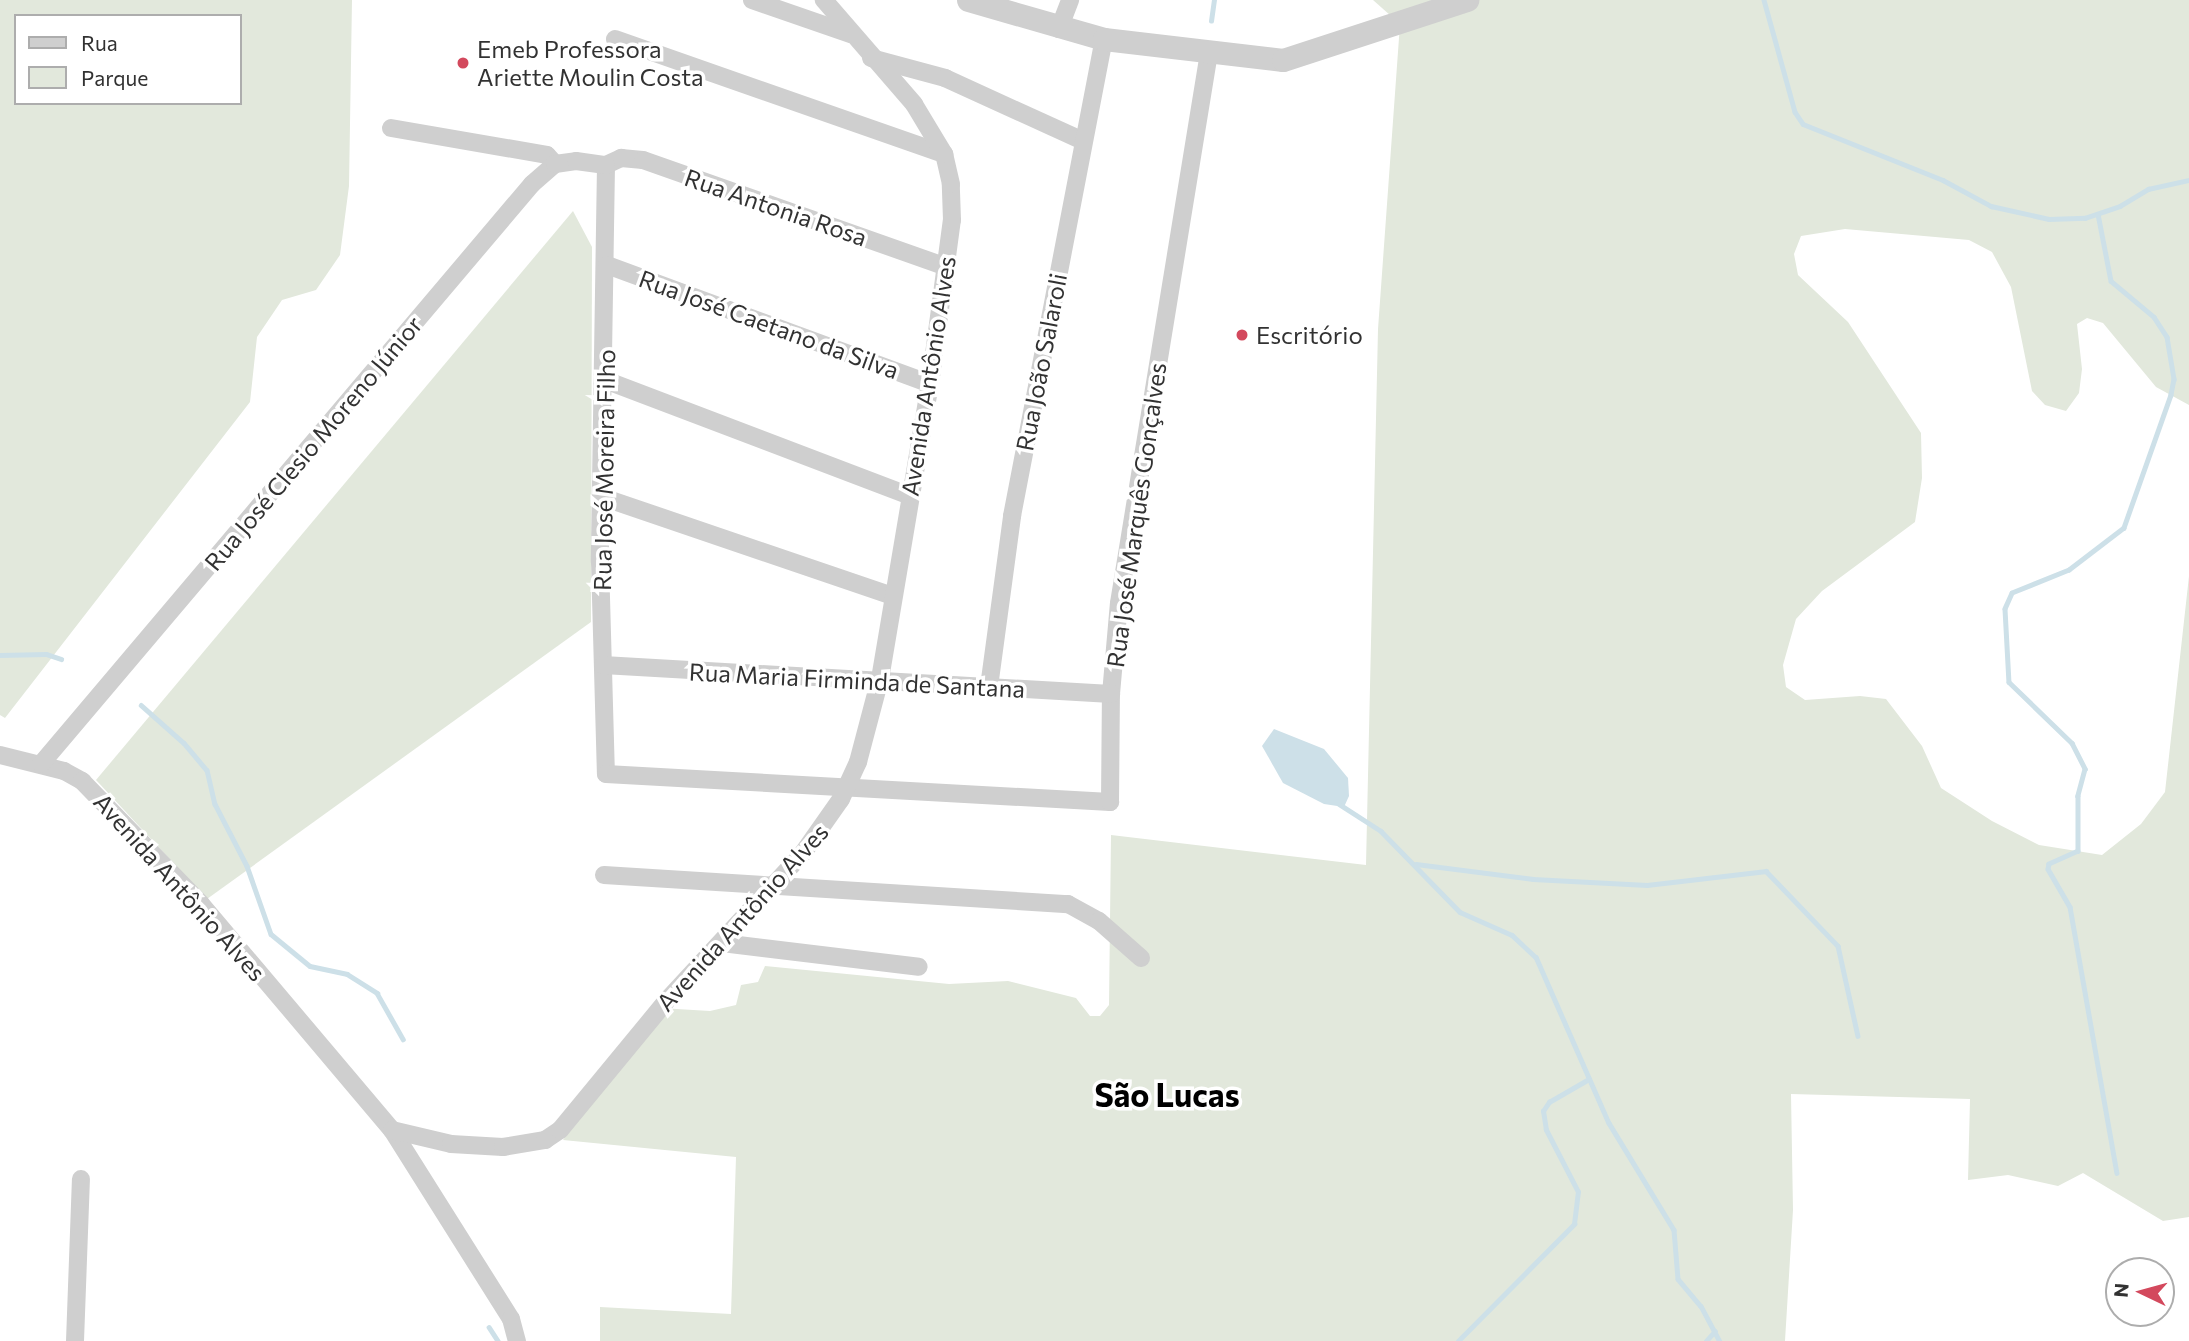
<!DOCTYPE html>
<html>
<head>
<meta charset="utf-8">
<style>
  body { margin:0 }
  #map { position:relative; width:2189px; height:1341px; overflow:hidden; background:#fff; font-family:Commissioner,sans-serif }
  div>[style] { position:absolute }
  .green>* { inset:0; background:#e2e8dc }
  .water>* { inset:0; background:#cde0e8 }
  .stream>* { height:4.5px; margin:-2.25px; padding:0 2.25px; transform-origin:2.25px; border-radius:2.25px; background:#cde0e8 }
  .minor>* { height:18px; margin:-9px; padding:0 9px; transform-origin:9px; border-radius:9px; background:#cfcfcf }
  .tertiary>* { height:23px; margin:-11.5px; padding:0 11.5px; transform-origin:11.5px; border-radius:11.5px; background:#cfcfcf }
  .dots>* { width:19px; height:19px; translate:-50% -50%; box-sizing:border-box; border:4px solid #fff; border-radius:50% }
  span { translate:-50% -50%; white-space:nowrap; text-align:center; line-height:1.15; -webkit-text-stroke:7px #fff; paint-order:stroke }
  .poi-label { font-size:24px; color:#323232 }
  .left { translate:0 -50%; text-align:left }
  .street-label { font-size:24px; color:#323232 }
  .district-label { font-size:32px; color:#000; font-weight:700 }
  .legend { position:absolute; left:14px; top:14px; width:228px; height:91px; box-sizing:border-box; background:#fff; border:2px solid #adadad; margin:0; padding:9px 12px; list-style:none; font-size:21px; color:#323232 }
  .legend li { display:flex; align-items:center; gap:14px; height:35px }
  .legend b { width:35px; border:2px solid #adadad }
  .north { position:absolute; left:2105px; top:1257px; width:70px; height:70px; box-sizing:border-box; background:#fff; border:2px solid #adadad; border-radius:50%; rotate:275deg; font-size:19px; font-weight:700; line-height:28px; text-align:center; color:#323232 }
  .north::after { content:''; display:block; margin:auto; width:24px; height:32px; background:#d3495d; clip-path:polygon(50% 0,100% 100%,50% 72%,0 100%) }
</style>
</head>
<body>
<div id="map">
  <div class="green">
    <div style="clip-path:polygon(evenodd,0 0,352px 0,349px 186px,340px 255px,316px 290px,282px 300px,257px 337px,250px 402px,5px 718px,0 715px,0 0,16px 16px,240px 16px,240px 103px,16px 103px,16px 16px)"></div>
    <div style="clip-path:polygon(1373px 0,2189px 0,2189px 405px,2156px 387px,2103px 323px,2087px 318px,2077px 324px,2082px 369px,2079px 393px,2066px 411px,2045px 405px,2032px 391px,2011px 287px,1992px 252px,1969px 240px,1845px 229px,1801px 236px,1794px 254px,1798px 275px,1848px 322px,1921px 433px,1922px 478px,1915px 522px,1822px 591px,1796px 619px,1783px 665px,1786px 687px,1805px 700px,1860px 696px,1886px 699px,1922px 746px,1941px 788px,1992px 821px,2039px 845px,2102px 855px,2141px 824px,2165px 792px,2189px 576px,2189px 1217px,2163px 1221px,2083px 1173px,2058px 1186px,2008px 1175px,1968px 1180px,1970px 1099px,1791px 1094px,1793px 1210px,1785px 1341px,600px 1341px,600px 1307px,731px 1314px,736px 1157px,563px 1140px,660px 1008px,710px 1011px,736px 1005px,741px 985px,758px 982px,765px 966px,949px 984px,1008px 981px,1076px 998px,1090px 1016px,1100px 1016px,1109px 1005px,1111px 835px,1366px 865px,1378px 329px,1400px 24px)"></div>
    <div style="clip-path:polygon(573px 211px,592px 247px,591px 622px,207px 899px,96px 780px)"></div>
  </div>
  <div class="water">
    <div style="clip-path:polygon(1274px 729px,1324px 749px,1348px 778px,1349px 796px,1344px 807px,1324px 804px,1283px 783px,1262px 746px)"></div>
  </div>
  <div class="stream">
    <div style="left:1764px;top:0;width:116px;rotate:74.5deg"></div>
    <div style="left:1795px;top:112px;width:14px;rotate:56deg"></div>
    <div style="left:1803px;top:124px;width:151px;rotate:21.8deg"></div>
    <div style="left:1943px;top:180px;width:55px;rotate:28.4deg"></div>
    <div style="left:1991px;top:206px;width:59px;rotate:12.6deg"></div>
    <div style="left:2049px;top:219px;width:36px;rotate:-2deg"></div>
    <div style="left:2085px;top:218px;width:37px;rotate:-19deg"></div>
    <div style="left:2120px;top:206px;width:33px;rotate:-31deg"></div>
    <div style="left:2148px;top:189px;width:42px;rotate:-12.4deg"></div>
    <div style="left:1211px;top:21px;width:21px;rotate:-82deg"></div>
    <div style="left:2098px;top:214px;width:68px;rotate:79deg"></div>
    <div style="left:2111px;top:281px;width:56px;rotate:39.9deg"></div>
    <div style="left:2154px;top:317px;width:24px;rotate:57deg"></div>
    <div style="left:2167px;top:337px;width:43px;rotate:80.5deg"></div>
    <div style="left:2174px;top:379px;width:16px;rotate:101deg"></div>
    <div style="left:2171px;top:395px;width:141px;rotate:109.5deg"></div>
    <div style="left:2124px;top:528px;width:69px;rotate:142.6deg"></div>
    <div style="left:2069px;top:570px;width:61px;rotate:158deg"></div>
    <div style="left:2012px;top:593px;width:17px;rotate:114deg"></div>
    <div style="left:2005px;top:609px;width:73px;rotate:86.9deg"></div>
    <div style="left:2009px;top:682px;width:88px;rotate:44.1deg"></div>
    <div style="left:2072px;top:743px;width:29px;rotate:63deg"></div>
    <div style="left:2085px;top:769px;width:28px;rotate:105deg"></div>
    <div style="left:2078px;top:796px;width:55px;rotate:90deg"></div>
    <div style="left:2078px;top:851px;width:32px;rotate:156deg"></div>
    <div style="left:2049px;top:864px;width:5px;rotate:101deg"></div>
    <div style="left:2048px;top:869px;width:44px;rotate:59.9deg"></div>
    <div style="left:2070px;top:907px;width:270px;rotate:80deg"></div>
    <div style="left:0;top:655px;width:46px;rotate:-1.2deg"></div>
    <div style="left:46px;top:654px;width:16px;rotate:18deg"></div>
    <div style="left:141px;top:705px;width:57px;rotate:41.5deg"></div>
    <div style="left:184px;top:743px;width:35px;rotate:50deg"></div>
    <div style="left:207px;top:770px;width:35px;rotate:77deg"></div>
    <div style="left:215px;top:804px;width:70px;rotate:62.7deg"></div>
    <div style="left:247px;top:866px;width:72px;rotate:70.6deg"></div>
    <div style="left:271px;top:934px;width:50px;rotate:39.4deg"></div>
    <div style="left:310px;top:966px;width:38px;rotate:12deg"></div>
    <div style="left:347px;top:974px;width:36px;rotate:32deg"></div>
    <div style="left:377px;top:993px;width:53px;rotate:60.5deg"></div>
    <div style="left:1339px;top:804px;width:50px;rotate:32.7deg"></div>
    <div style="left:1381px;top:831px;width:113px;rotate:45.7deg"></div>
    <div style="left:1460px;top:912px;width:57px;rotate:23.9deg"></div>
    <div style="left:1512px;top:935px;width:33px;rotate:43deg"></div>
    <div style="left:1536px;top:957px;width:181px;rotate:66.3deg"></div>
    <div style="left:1609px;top:1123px;width:125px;rotate:58.7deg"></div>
    <div style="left:1674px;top:1230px;width:49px;rotate:85.3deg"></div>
    <div style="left:1678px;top:1279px;width:35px;rotate:50deg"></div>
    <div style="left:1701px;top:1306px;width:40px;rotate:62deg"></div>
    <div style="left:1416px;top:864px;width:118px;rotate:7.3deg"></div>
    <div style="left:1533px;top:879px;width:114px;rotate:3deg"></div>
    <div style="left:1647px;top:885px;width:120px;rotate:-6.7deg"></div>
    <div style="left:1766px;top:871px;width:104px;rotate:46.2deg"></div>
    <div style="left:1838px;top:946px;width:92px;rotate:77.5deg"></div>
    <div style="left:489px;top:1327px;width:17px;rotate:57deg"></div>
    <div style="left:1458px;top:1341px;width:165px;rotate:-45.2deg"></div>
    <div style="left:1574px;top:1224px;width:32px;rotate:-83deg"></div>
    <div style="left:1578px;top:1192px;width:70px;rotate:-117.3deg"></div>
    <div style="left:1546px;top:1130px;width:19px;rotate:-99deg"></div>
    <div style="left:1543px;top:1111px;width:11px;rotate:-56deg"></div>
    <div style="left:1549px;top:1102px;width:46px;rotate:-29.9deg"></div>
    <div style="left:1706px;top:1341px;width:13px;rotate:-48deg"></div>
  </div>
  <div class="minor">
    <div style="left:752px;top:0;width:104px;rotate:19.1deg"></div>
    <div style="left:1059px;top:29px;width:31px;rotate:-69deg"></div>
    <div style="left:615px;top:39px;width:349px;rotate:19.3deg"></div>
    <div style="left:871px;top:58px;width:77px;rotate:15.1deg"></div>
    <div style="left:945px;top:78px;width:152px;rotate:24.5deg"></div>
    <div style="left:391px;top:128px;width:158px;rotate:9.8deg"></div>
    <div style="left:547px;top:155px;width:12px;rotate:48deg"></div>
    <div style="left:606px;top:165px;width:397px;rotate:90.9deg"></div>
    <div style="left:600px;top:562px;width:212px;rotate:88.4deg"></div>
    <div style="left:606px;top:774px;width:505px;rotate:3.18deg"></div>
    <div style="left:1110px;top:802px;width:108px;rotate:-89.5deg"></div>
    <div style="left:1111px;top:694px;width:91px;rotate:-85deg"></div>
    <div style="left:1119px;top:603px;width:557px;rotate:-80.71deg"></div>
    <div style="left:606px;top:165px;width:17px;rotate:-25deg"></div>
    <div style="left:621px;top:158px;width:22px;rotate:5deg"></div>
    <div style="left:643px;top:160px;width:322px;rotate:19.4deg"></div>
    <div style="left:607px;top:265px;width:344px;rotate:20.2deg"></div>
    <div style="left:605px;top:380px;width:324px;rotate:20.8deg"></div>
    <div style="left:602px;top:497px;width:307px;rotate:18.8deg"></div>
    <div style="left:603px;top:665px;width:509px;rotate:3.27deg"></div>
    <div style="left:989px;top:687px;width:173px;rotate:-82.3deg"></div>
    <div style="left:1012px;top:516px;width:486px;rotate:-79.1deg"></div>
    <div style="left:0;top:755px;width:66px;rotate:14deg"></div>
    <div style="left:64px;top:771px;width:21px;rotate:29deg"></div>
    <div style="left:82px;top:781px;width:171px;rotate:45.9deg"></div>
    <div style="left:201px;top:904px;width:296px;rotate:49.8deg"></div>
    <div style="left:392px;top:1130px;width:223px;rotate:57.8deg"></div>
    <div style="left:511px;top:1319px;width:23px;rotate:75deg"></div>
    <div style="left:41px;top:764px;width:760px;rotate:-49.75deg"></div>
    <div style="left:532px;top:184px;width:30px;rotate:-41deg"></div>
    <div style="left:555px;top:164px;width:21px;rotate:-8deg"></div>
    <div style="left:576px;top:161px;width:30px;rotate:8deg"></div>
    <div style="left:604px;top:875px;width:465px;rotate:3.6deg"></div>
    <div style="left:1068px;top:904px;width:35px;rotate:29deg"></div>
    <div style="left:1099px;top:921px;width:56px;rotate:41.4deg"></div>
    <div style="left:722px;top:943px;width:198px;rotate:6.9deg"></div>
    <div style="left:392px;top:1130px;width:61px;rotate:13.3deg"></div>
    <div style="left:451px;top:1144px;width:52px;rotate:3.3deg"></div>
    <div style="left:503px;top:1147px;width:43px;rotate:-9.5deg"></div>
    <div style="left:545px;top:1140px;width:18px;rotate:-34deg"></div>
    <div style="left:560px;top:1130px;width:170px;rotate:-50.5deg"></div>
    <div style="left:668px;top:999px;width:199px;rotate:-47.2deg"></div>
    <div style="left:803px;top:853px;width:66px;rotate:-54.9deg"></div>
    <div style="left:841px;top:799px;width:41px;rotate:-65.3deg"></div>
    <div style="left:858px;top:762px;width:86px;rotate:-75.2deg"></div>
    <div style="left:880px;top:679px;width:299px;rotate:-80.4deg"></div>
    <div style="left:930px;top:384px;width:165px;rotate:-82.4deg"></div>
    <div style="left:952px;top:220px;width:36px;rotate:-92deg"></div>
    <div style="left:951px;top:184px;width:31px;rotate:-103deg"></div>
    <div style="left:944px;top:154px;width:58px;rotate:-121deg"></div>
    <div style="left:914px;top:104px;width:138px;rotate:-130.9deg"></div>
    <div style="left:75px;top:1341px;width:162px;rotate:-87.9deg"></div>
  </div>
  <div class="tertiary">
    <div style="left:968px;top:0;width:141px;rotate:16deg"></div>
    <div style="left:1104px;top:39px;width:180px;rotate:6.7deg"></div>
    <div style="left:1283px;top:60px;width:194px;rotate:-18.1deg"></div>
  </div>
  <div class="dots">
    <div style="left:463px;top:63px;background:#d3495d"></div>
    <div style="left:1242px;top:335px;background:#d3495d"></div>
  </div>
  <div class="poi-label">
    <span class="left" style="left:477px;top:63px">Emeb Professora<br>Ariette Moulin Costa</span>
    <span class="left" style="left:1256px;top:335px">Escritório</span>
  </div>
  <div class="street-label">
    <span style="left:776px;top:207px;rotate:19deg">Rua Antonia Rosa</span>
    <span style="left:769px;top:324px;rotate:20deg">Rua José Caetano da Silva</span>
    <span style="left:1041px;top:362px;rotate:-79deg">Rua João Salaroli</span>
    <span style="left:928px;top:376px;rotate:-81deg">Avenida Antônio Alves</span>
    <span style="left:313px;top:443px;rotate:-50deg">Rua José Clesio Moreno Júnior</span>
    <span style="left:604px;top:470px;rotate:-89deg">Rua José Moreira Filho</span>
    <span style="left:1136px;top:515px;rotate:-82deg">Rua José Marquês Gonçalves</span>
    <span style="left:857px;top:680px;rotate:3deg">Rua Maria Firminda de Santana</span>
    <span style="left:180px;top:887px;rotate:48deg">Avenida Antônio Alves</span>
    <span style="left:742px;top:917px;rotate:-48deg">Avenida Antônio Alves</span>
  </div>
  <div class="district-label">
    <span style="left:1167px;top:1094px">São Lucas</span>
  </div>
  <ul class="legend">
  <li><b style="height:9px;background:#cfcfcf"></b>Rua</li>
  <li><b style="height:19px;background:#e2e8dc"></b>Parque</li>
  </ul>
  <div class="north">N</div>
</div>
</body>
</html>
